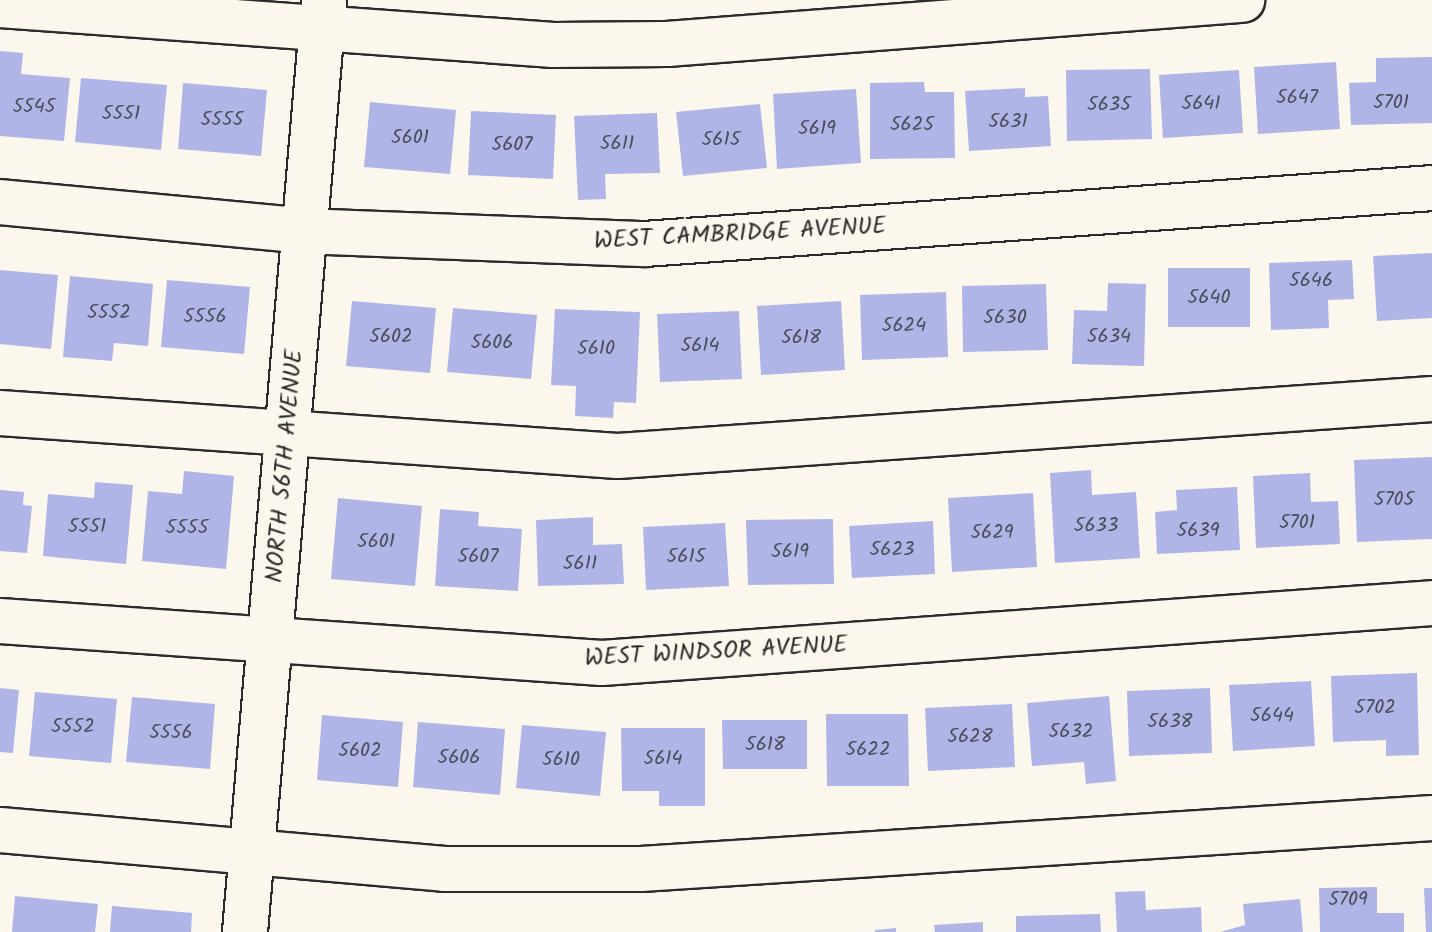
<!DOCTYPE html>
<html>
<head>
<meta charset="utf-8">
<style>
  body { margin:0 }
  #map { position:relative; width:1432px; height:932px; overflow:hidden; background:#fbf7ec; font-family:Kalam,sans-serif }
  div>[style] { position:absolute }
  .building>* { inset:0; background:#afb6e7 }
  .roads { filter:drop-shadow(2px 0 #2b2b2b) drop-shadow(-2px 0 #2b2b2b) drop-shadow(0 2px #2b2b2b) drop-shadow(0 -2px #2b2b2b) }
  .minor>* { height:44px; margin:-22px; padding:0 22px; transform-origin:22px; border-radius:22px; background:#fbf7ec }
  span { translate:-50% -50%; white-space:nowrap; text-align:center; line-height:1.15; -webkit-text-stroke:8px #fbf7ec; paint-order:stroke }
  .number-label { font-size:20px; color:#4c4e5a }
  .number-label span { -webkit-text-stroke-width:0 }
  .street-label { font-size:24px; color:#2b2b2b }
</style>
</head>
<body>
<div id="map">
  <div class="building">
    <div style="clip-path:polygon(0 51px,23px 53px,21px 74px,70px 78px,64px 141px,0 136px)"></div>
    <div style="clip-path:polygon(1432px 57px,1432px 123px,1351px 125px,1349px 83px,1376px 82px,1376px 58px)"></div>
    <div style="clip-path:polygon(1336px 62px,1340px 129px,1258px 134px,1254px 67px)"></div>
    <div style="clip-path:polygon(1150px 69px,1152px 139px,1067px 141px,1066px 70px)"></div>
    <div style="clip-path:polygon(1239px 70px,1243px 133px,1163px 138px,1159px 75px)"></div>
    <div style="clip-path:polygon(81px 78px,167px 85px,161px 150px,75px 142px)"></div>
    <div style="clip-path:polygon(924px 82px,925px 92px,954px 92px,955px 158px,870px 159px,870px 83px)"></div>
    <div style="clip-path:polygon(183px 83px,267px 90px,261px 156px,178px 149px)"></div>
    <div style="clip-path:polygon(1025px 88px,1025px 97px,1048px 96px,1051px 146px,969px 151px,965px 91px)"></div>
    <div style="clip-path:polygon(856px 89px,861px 163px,777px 169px,773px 94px)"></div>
    <div style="clip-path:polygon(370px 102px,456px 110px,450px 174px,364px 167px)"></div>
    <div style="clip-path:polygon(760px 104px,767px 168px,683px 176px,676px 112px)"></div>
    <div style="clip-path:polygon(471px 111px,556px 115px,553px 179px,468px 175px)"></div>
    <div style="clip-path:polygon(657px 113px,660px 173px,605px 174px,606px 199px,578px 200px,574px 116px)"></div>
    <div style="clip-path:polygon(1432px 253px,1432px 318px,1377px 321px,1373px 256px)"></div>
    <div style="clip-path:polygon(1352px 260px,1354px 299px,1328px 300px,1329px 328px,1271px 330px,1269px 263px)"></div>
    <div style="clip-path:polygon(1168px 268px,1250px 268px,1250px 327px,1168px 327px)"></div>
    <div style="clip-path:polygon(0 270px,58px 275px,51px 349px,0 344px)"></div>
    <div style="clip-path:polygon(70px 276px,153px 284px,148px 346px,114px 343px,112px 361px,63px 357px)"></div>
    <div style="clip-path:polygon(167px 280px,250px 287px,244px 354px,161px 347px)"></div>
    <div style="clip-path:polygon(1108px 283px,1146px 284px,1144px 366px,1072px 364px,1074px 310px,1107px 311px)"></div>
    <div style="clip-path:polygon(1046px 284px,1048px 350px,963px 352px,962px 286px)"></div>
    <div style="clip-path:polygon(946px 292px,948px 357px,862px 360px,860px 295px)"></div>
    <div style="clip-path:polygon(352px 301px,436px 308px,430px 373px,346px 366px)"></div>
    <div style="clip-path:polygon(841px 301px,845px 370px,761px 375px,757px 306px)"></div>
    <div style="clip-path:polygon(453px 308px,537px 315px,531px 379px,447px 372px)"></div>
    <div style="clip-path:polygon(555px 309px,640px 312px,636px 403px,614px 402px,613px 418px,575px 416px,576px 386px,551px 385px)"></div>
    <div style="clip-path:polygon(739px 311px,742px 379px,660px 382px,657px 314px)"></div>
    <div style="clip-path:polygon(1432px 457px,1432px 539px,1357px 542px,1354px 460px)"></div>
    <div style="clip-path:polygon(1091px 470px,1092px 495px,1136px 492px,1140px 558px,1055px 563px,1050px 473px)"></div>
    <div style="clip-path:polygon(184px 471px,234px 476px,226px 569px,142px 561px,148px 491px,182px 494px)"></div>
    <div style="clip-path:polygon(1310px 473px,1311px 502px,1338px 501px,1340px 544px,1256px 548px,1253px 476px)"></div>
    <div style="clip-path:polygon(95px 482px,133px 485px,126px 564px,43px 556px,48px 494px,94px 498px)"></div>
    <div style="clip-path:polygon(1237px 487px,1240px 550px,1157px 554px,1155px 512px,1177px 510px,1176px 490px)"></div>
    <div style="clip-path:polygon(0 490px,24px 492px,23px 505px,32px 506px,27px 553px,0 551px)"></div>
    <div style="clip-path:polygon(1033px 493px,1037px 567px,952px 572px,948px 498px)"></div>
    <div style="clip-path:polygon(338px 498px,422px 506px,415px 586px,331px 579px)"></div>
    <div style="clip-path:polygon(440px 509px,479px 512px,478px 526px,522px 529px,518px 591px,435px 586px)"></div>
    <div style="clip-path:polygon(593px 517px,593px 545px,622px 544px,624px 584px,538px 586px,536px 520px)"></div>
    <div style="clip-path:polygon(833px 519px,834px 584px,748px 585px,746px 520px)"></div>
    <div style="clip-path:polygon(933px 521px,935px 574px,852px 578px,849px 526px)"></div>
    <div style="clip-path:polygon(725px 523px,729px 586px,646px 590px,643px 527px)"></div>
    <div style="clip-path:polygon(1417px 673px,1419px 755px,1386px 756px,1386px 740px,1333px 742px,1331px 676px)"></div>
    <div style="clip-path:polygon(1311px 681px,1315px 746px,1233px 751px,1229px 685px)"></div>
    <div style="clip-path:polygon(0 688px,19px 690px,13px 753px,0 752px)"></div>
    <div style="clip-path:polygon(1210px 688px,1212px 753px,1129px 756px,1127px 691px)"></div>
    <div style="clip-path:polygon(35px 692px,117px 699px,111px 763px,29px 756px)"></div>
    <div style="clip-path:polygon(1109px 696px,1116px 781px,1086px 784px,1084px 762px,1032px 766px,1027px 703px)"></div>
    <div style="clip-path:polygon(132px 697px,215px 704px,210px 769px,126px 762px)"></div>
    <div style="clip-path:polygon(1012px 704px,1015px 767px,928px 771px,925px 708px)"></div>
    <div style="clip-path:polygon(826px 714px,908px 714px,909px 786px,827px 786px)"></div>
    <div style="clip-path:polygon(322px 715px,403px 722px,398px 787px,317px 780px)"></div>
    <div style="clip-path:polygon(722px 720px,807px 720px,807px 769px,723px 769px)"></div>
    <div style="clip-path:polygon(418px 722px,505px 729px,500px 795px,413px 787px)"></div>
    <div style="clip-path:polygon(522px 725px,606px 732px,600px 796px,516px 788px)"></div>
    <div style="clip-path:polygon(621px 728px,705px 728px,705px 806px,659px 806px,659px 791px,622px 791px)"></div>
    <div style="clip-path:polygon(1377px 887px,1377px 913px,1404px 913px,1404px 932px,1320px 932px,1319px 888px)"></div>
    <div style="clip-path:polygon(1424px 888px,1432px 888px,1432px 932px,1426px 932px)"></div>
    <div style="clip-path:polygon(1145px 891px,1146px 910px,1201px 907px,1202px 932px,1117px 932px,1115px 892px)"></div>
    <div style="clip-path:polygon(15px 896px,98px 904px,95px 932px,12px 932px)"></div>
    <div style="clip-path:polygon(1300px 899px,1303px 932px,1220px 932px,1245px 925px,1243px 904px)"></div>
    <div style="clip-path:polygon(112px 906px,192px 913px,191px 932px,110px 932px)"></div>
    <div style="clip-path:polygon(1100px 914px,1101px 932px,1016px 932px,1016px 916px)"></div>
    <div style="clip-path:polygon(983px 922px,983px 932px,935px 932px,934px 925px)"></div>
    <div style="clip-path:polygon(896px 928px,896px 932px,875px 932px,875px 930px)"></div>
  </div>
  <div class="roads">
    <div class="minor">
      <div style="left:0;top:5px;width:555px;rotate:4.13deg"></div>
      <div style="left:554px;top:45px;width:113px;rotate:-0.5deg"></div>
      <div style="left:667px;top:44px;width:577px;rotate:-4.38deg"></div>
      <div style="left:0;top:202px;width:305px;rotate:5.4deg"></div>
      <div style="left:304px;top:231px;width:340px;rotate:2.2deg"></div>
      <div style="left:644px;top:244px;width:790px;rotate:-4.06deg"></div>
      <div style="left:0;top:413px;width:619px;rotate:3.98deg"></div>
      <div style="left:618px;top:456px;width:816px;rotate:-4.01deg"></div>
      <div style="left:0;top:621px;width:603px;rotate:3.99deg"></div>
      <div style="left:602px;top:663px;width:832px;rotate:-4.13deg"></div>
      <div style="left:0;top:830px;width:446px;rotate:5deg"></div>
      <div style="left:444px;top:869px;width:197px"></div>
      <div style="left:641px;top:869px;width:793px;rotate:-3.69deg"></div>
      <div style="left:245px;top:932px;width:935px;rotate:-85.15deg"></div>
    </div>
  </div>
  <div class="number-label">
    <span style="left:1297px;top:98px">5647</span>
    <span style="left:1391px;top:103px">5701</span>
    <span style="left:1201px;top:104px">5641</span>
    <span style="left:1109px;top:105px">5635</span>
    <span style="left:34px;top:107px">5545</span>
    <span style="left:121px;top:114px">5551</span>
    <span style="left:222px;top:120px">5555</span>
    <span style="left:1008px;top:122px">5631</span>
    <span style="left:912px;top:125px">5625</span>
    <span style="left:817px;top:129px">5619</span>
    <span style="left:410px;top:138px">5601</span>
    <span style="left:721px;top:140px">5615</span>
    <span style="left:617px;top:144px">5611</span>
    <span style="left:512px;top:145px">5607</span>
    <span style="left:1311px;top:281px">5646</span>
    <span style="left:1209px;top:298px">5640</span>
    <span style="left:109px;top:313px">5552</span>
    <span style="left:205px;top:317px">5556</span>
    <span style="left:1005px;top:318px">5630</span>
    <span style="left:904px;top:326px">5624</span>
    <span style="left:391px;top:337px">5602</span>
    <span style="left:1109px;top:337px">5634</span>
    <span style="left:801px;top:338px">5618</span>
    <span style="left:492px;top:343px">5606</span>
    <span style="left:700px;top:346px">5614</span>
    <span style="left:596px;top:349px">5610</span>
    <span style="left:1394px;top:500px">5705</span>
    <span style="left:1297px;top:523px">5701</span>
    <span style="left:1096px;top:526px">5633</span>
    <span style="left:87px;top:527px">5551</span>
    <span style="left:187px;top:528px">5555</span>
    <span style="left:1198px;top:531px">5639</span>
    <span style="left:992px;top:533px">5629</span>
    <span style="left:376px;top:542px">5601</span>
    <span style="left:892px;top:550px">5623</span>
    <span style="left:790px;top:552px">5619</span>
    <span style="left:478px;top:557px">5607</span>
    <span style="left:686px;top:557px">5615</span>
    <span style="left:580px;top:564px">5611</span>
    <span style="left:1375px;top:708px">5702</span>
    <span style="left:1272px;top:716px">5644</span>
    <span style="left:1170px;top:722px">5638</span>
    <span style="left:73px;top:727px">5552</span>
    <span style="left:1071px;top:732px">5632</span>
    <span style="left:171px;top:733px">5556</span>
    <span style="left:970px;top:737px">5628</span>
    <span style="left:765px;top:745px">5618</span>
    <span style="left:868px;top:750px">5622</span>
    <span style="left:360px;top:751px">5602</span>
    <span style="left:459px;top:758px">5606</span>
    <span style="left:663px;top:759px">5614</span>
    <span style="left:561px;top:760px">5610</span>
    <span style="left:1348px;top:900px">5709</span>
  </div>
  <div class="street-label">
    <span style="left:740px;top:234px;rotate:-3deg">WEST CAMBRIDGE AVENUE</span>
    <span style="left:285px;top:466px;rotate:-85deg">NORTH 56TH AVENUE</span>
    <span style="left:716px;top:652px;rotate:-3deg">WEST WINDSOR AVENUE</span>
  </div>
</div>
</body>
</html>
